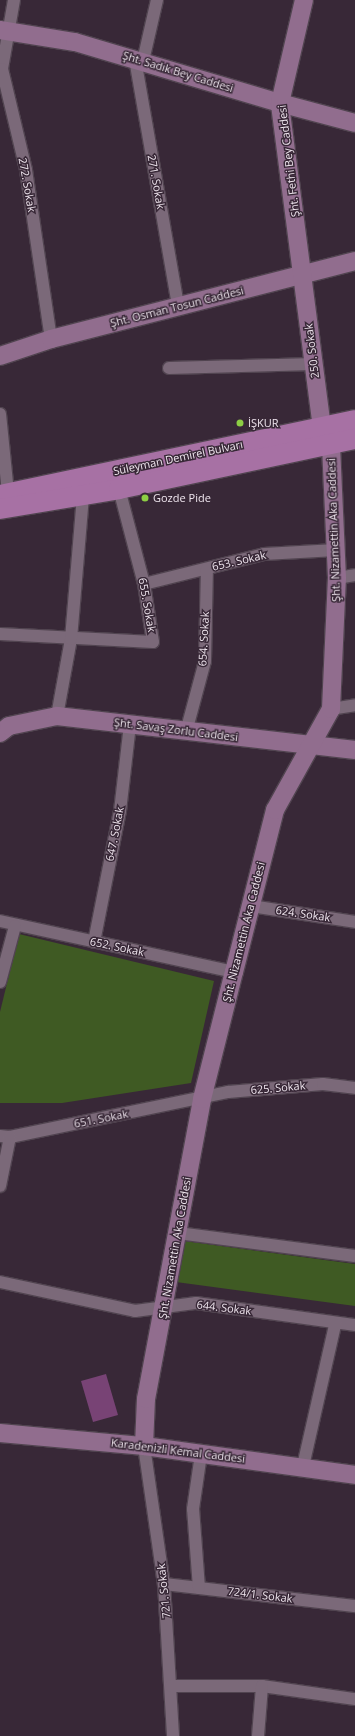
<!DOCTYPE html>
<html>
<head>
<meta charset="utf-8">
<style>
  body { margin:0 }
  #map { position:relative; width:355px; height:1736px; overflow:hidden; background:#382837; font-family:"Open Sans",sans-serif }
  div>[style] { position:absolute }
  .green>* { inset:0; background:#3f5a23 }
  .building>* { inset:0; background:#784375 }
  .roads { filter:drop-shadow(1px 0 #514450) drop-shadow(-1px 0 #514450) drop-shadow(0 1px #514450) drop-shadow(0 -1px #514450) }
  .street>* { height:12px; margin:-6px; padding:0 6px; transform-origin:6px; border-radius:6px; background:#7b6979 }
  .secondary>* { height:18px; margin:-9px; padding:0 9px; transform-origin:9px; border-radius:9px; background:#916d8e }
  .primary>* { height:20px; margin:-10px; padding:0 10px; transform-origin:10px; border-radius:10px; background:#a771a4 }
  .dots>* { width:11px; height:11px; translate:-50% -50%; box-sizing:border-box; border:2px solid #382837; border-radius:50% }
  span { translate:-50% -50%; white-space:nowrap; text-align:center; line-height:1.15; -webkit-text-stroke:3px #382837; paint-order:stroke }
  .street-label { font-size:11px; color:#eee4ed }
  .poi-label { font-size:11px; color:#eee4ed }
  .left { translate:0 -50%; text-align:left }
</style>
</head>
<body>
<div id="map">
  <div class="green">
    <div style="clip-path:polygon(19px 934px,214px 981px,191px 1083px,62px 1103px,0 1103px,0 1012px)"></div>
    <div style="clip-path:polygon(184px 1241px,355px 1264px,355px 1306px,176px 1282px)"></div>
  </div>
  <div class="building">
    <div style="clip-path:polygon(106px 1374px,118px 1415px,93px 1422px,81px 1381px)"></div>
  </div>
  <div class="roads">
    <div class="street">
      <div style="left:14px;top:0;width:70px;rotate:99.9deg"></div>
      <div style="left:2px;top:69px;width:104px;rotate:76.6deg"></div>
      <div style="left:26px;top:170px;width:171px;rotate:81.6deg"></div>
      <div style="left:135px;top:59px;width:251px;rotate:80.1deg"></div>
      <div style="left:143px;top:61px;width:63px;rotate:-77.1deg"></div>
      <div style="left:169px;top:368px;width:145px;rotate:-1.6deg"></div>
      <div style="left:0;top:414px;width:79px;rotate:84.2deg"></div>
      <div style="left:337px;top:578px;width:18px;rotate:-9deg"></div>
      <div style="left:144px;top:584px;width:124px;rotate:-14deg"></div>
      <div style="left:264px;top:554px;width:72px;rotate:-3.2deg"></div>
      <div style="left:0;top:634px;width:153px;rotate:3deg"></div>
      <div style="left:153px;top:642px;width:59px;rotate:-98.8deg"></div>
      <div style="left:144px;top:584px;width:98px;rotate:-104.7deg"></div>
      <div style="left:331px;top:709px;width:24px;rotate:-9deg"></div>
      <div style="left:57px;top:716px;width:78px;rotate:-79.7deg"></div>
      <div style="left:71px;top:639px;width:144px;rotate:-85.2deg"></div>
      <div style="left:186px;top:732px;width:73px;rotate:-75deg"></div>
      <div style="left:205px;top:661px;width:92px;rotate:-88.8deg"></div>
      <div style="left:251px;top:906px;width:105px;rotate:8.7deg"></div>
      <div style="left:0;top:921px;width:239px;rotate:12.3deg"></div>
      <div style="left:94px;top:942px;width:134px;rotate:-78.8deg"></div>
      <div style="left:120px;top:811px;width:87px;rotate:-83.4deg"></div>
      <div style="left:0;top:982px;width:58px;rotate:-75deg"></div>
      <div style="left:0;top:1136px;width:10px;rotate:6deg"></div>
      <div style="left:10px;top:1137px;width:223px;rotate:-11.7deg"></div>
      <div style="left:228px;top:1092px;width:95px;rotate:-4.8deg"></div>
      <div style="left:323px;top:1084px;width:32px;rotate:7deg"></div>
      <div style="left:0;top:1186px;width:50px;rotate:-78.5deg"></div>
      <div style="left:178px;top:1233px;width:178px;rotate:7.4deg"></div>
      <div style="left:0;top:1282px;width:138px;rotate:12.1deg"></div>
      <div style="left:135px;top:1311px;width:62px;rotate:-7.5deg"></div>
      <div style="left:196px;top:1303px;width:161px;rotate:7.9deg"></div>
      <div style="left:144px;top:1446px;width:139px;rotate:81.8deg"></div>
      <div style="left:164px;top:1584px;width:152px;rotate:86.6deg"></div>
      <div style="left:303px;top:1466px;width:145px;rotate:-77.2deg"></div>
      <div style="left:164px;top:1584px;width:192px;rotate:6.6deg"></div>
      <div style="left:199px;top:1588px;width:79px;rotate:-94.3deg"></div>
      <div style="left:193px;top:1509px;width:56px;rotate:-81.7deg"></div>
      <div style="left:171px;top:1686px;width:91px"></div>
      <div style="left:262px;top:1686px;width:94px;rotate:8deg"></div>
      <div style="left:258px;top:1736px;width:50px;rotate:-85.4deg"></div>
    </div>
    <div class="secondary">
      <div style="left:0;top:30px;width:76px;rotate:9.1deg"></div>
      <div style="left:75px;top:42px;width:214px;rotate:16.6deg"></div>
      <div style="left:280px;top:103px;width:78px;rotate:14.9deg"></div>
      <div style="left:0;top:356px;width:54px;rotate:-18.4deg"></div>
      <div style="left:51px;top:339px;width:314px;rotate:-14.4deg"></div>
      <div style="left:0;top:733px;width:11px;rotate:-38deg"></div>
      <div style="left:9px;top:726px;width:49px;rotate:-11.8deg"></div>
      <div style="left:57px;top:716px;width:300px;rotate:6.5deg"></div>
      <div style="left:0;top:1433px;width:145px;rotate:5.2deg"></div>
      <div style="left:144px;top:1446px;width:213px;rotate:7.8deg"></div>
      <div style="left:144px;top:1446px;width:47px;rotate:-87.6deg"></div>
      <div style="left:146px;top:1399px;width:305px;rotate:-79.4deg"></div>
      <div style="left:202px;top:1099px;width:131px;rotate:-75.9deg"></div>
      <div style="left:234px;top:972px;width:167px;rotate:-75.8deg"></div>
      <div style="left:275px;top:810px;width:115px;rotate:-61deg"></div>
      <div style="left:331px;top:709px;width:131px;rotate:-87.4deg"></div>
      <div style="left:337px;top:578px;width:134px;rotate:-92.6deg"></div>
      <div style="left:331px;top:444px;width:18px;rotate:-119deg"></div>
      <div style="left:322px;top:428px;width:328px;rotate:-97.4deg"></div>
      <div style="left:280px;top:103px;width:106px;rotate:-76.9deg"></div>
    </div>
    <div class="primary">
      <div style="left:0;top:495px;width:363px;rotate:-11.9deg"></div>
      <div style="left:0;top:509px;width:121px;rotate:-9.5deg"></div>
      <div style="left:119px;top:489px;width:241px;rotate:-12deg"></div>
    </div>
  </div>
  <div class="dots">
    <div style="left:240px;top:423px;background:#8dce44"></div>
    <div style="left:145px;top:498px;background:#8dce44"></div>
  </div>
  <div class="street-label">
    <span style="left:178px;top:72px;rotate:17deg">Şht. Sadık Bey Caddesi</span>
    <span style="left:289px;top:161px;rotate:-97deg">Şht. Fethi Bey Caddesi</span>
    <span style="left:156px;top:182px;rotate:80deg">271. Sokak</span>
    <span style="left:27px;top:185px;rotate:80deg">272. Sokak</span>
    <span style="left:177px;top:307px;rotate:-14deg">Şht. Osman Tosun Caddesi</span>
    <span style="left:312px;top:351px;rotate:-97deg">250. Sokak</span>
    <span style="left:178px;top:458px;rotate:-12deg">Süleyman Demirel Bulvarı</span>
    <span style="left:334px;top:530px;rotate:-92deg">Şht. Nizamettin Aka Caddesi</span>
    <span style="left:239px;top:561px;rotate:-13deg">653. Sokak</span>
    <span style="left:147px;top:605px;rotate:80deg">655. Sokak</span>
    <span style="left:204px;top:639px;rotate:-87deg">654. Sokak</span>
    <span style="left:176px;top:730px;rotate:7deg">Şht. Savaş Zorlu Caddesi</span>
    <span style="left:115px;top:834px;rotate:-79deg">647. Sokak</span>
    <span style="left:303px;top:914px;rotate:8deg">624. Sokak</span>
    <span style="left:244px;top:932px;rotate:-76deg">Şht. Nizamettin Aka Caddesi</span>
    <span style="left:117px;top:947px;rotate:12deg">652. Sokak</span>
    <span style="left:278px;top:1088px;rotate:-5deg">625. Sokak</span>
    <span style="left:101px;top:1119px;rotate:-11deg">651. Sokak</span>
    <span style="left:175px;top:1248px;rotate:-80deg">Şht. Nizamettin Aka Caddesi</span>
    <span style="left:224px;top:1308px;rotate:7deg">644. Sokak</span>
    <span style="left:178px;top:1451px;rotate:7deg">Karadenizli Kemal Caddesi</span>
    <span style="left:164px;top:1591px;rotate:-96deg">721. Sokak</span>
    <span style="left:260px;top:1595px;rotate:7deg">724/1. Sokak</span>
  </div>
  <div class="poi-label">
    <span class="left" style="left:248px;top:423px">İŞKUR</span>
    <span class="left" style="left:153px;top:498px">Gozde Pide</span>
  </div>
</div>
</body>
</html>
